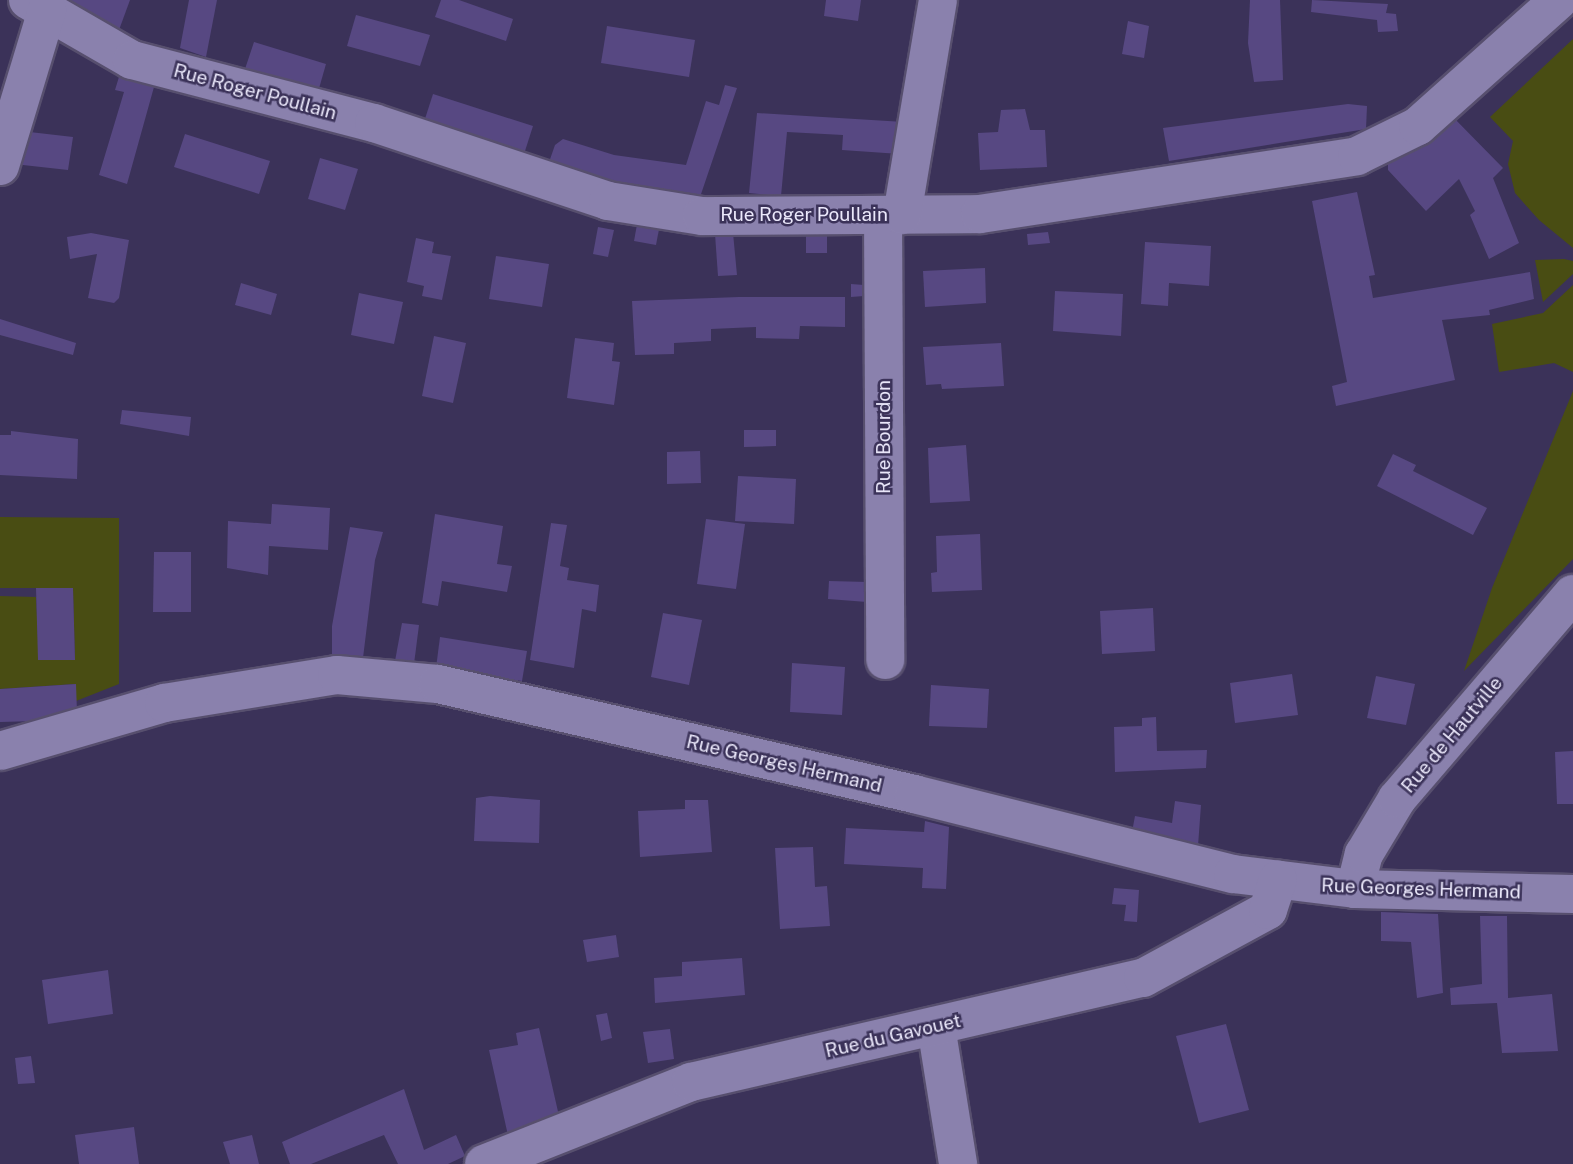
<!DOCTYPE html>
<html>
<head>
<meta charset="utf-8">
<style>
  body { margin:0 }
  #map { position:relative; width:1573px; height:1164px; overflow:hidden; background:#3b3259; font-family:"Public Sans",sans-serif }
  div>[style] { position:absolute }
  .green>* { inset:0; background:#494d13 }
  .building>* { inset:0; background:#574882 }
  .roads { filter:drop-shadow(2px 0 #574f6e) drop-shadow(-2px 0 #574f6e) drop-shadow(0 2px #574f6e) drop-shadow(0 -2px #574f6e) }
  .minor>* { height:38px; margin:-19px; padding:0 19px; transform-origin:19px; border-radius:19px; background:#8a81ad }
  span { translate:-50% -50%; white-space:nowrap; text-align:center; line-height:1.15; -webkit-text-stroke:5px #3b3259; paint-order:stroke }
  .street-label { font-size:19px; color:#ebe8fb }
</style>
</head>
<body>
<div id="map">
  <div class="green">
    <div style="clip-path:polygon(1573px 39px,1573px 248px,1539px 220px,1515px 193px,1508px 164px,1513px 141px,1490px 117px)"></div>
    <div style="clip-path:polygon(1564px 259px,1573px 261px,1573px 274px,1543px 302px,1535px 260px)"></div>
    <div style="clip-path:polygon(1573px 285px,1573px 372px,1554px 363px,1499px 372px,1492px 324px,1543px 313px)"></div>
    <div style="clip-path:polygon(1573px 391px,1573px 559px,1464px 671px,1492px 588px)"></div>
    <div style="clip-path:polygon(0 517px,119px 518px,119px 684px,76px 701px,75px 684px,0 689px,0 596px,36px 597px,39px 660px,75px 659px,73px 588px,0 588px)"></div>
  </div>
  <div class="building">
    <div style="clip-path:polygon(54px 0,130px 0,119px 30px)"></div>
    <div style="clip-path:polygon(189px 0,217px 0,206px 57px,180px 48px)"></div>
    <div style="clip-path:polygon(441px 0,459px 0,513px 19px,506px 41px,435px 17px)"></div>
    <div style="clip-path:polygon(826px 0,861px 0,858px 21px,824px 16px)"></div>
    <div style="clip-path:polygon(1250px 0,1280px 0,1283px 80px,1254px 82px,1248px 43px)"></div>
    <div style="clip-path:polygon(1312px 0,1388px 4px,1386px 13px,1396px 14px,1398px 31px,1378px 32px,1377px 20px,1311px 12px)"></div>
    <div style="clip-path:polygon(356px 15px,430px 35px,420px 66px,347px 46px)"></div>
    <div style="clip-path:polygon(1128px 21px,1149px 26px,1144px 58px,1122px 54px)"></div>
    <div style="clip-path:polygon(607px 26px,695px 40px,689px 77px,601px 63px)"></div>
    <div style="clip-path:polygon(254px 42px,326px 64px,318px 92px,245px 69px)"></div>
    <div style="clip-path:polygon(125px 57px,159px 69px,127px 184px,99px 175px,124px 92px,115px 90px)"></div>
    <div style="clip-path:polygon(725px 85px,737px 88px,699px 200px,633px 189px,548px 165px,555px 145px,563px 139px,614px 155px,686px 165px,706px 101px,719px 105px)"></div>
    <div style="clip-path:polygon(433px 94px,533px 126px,525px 151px,520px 156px,423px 125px)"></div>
    <div style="clip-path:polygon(1348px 104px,1367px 106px,1366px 129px,1169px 161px,1163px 128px)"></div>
    <div style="clip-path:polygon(1025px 109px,1030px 130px,1045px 130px,1047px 167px,980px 170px,978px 133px,998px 132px,1001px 110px)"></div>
    <div style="clip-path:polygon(757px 113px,904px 122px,900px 154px,842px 150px,843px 135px,787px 132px,781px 196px,749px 193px)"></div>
    <div style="clip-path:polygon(1451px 115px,1503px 168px,1493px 178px,1519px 243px,1489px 259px,1470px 215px,1475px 211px,1459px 179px,1426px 211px,1388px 170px,1388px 162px)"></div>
    <div style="clip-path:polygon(21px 131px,73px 137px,68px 170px,14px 164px)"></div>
    <div style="clip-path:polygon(185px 134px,270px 161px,259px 194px,174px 167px)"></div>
    <div style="clip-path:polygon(320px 158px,358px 169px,345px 210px,308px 199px)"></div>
    <div style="clip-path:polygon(1357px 192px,1375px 275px,1369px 276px,1373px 298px,1530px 272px,1534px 299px,1489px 310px,1490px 315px,1442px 320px,1455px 380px,1336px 406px,1332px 386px,1347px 382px,1312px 201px)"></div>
    <div style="clip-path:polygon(638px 219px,660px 224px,656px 245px,634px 241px)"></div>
    <div style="clip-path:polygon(598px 227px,614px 230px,608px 257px,593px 254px)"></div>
    <div style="clip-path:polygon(827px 229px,827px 253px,806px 253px,806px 230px)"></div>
    <div style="clip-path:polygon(1048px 232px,1050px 243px,1028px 245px,1027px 234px)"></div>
    <div style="clip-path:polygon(91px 233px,129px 240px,119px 298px,114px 303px,88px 298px,97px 254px,70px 259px,67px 237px)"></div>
    <div style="clip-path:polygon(733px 233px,737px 275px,718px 276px,715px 234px)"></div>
    <div style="clip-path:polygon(416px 238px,434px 242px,432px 253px,451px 256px,442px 300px,422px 296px,424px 286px,407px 282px)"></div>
    <div style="clip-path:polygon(1145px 242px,1211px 246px,1209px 286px,1169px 283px,1168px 306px,1141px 304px)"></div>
    <div style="clip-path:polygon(496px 256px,549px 264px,542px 307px,489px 299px)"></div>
    <div style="clip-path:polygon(985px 268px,986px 303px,925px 307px,923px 271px)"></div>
    <div style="clip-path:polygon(241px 283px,277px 294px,271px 315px,235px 305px)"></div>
    <div style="clip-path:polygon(851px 284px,864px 285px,864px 296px,851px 297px)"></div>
    <div style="clip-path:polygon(1055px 291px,1123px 294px,1121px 336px,1053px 331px)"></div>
    <div style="clip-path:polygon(359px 293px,403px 302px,394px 344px,351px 335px)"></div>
    <div style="clip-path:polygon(739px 297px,845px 297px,845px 327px,800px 326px,799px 339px,756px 338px,756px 327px,711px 329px,711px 341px,674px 343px,674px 354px,635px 355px,632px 301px)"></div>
    <div style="clip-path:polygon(0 319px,76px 343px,73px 355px,0 335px)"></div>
    <div style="clip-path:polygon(434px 336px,466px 343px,453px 403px,422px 396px)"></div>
    <div style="clip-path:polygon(575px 338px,614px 343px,612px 361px,620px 362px,614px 405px,567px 398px)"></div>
    <div style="clip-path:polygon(1001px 343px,1004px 386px,942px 389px,941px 384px,926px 385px,923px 347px)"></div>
    <div style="clip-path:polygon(122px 410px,191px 417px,189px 436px,120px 424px)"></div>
    <div style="clip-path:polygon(744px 430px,776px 430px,776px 446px,744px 447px)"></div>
    <div style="clip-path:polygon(11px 431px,78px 439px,77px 479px,0 475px,0 435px,11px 435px)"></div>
    <div style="clip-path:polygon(966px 445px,970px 501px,930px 503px,928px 448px)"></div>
    <div style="clip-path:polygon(700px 451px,701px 483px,667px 484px,667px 452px)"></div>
    <div style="clip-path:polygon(1393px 454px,1416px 465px,1413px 471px,1487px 508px,1473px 535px,1377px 486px)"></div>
    <div style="clip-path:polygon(738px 476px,796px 479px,794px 524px,735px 521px)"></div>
    <div style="clip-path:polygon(272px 504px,330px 508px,328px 550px,269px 546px,268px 575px,227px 568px,228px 521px,271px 524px)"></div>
    <div style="clip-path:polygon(435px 514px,503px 526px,497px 564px,512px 566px,507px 592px,442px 581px,438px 606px,422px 603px)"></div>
    <div style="clip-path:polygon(706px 519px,745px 524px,736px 589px,697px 584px)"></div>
    <div style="clip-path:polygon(551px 523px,567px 525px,560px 566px,569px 568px,567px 580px,599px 585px,596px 612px,582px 609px,574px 668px,530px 660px)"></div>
    <div style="clip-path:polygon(350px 527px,383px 532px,375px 560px,363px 658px,332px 656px,332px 626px)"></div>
    <div style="clip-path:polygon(980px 534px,982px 590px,932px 592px,931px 573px,937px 572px,936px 536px)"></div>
    <div style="clip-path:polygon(154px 552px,191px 552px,191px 612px,153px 612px)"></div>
    <div style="clip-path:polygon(829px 581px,868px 582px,867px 602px,828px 599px)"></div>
    <div style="clip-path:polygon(36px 588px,73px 588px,75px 660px,38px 660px)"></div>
    <div style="clip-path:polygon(1153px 608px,1155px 651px,1102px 654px,1100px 611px)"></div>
    <div style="clip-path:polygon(663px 613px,702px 620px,689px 685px,651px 677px)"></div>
    <div style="clip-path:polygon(402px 623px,419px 625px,414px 664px,395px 661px)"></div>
    <div style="clip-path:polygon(440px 637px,527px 651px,522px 681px,436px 668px)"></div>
    <div style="clip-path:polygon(792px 663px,845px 667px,842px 715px,790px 712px)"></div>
    <div style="clip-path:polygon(1292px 674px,1298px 715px,1235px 723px,1230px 683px)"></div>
    <div style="clip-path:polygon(1376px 676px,1415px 684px,1406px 725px,1367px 718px)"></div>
    <div style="clip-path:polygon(76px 684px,77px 712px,37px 721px,0 722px,0 689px)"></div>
    <div style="clip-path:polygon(931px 685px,989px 689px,987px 728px,929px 726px)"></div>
    <div style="clip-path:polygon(1156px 717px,1157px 751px,1207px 750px,1206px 768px,1115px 772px,1114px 727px,1142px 726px,1142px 718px)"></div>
    <div style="clip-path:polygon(1573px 751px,1573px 804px,1557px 804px,1555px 752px)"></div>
    <div style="clip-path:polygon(490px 796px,540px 800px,539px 843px,474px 841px,476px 798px)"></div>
    <div style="clip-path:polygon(685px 800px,708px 800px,712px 852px,640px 857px,638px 811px,685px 809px)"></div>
    <div style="clip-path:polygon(1175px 801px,1201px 805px,1198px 846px,1132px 832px,1135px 816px,1172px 823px)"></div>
    <div style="clip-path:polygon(925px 821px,949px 827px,946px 889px,922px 888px,923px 868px,844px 864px,846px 828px,924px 832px)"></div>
    <div style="clip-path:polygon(813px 847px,815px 887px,827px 886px,830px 926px,780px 929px,775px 848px)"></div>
    <div style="clip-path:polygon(1114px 888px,1139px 890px,1137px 922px,1124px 921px,1126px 905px,1112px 904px)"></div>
    <div style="clip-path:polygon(1381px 912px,1438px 914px,1443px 993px,1417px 998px,1411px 942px,1381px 941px)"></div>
    <div style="clip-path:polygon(1480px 916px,1507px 916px,1508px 998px,1552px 994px,1558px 1051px,1502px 1053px,1497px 1003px,1451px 1005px,1450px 988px,1482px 984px)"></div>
    <div style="clip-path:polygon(616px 935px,619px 957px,587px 962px,583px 940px)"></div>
    <div style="clip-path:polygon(742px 958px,745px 995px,655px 1003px,654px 978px,682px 976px,682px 962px)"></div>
    <div style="clip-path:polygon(108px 970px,113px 1014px,48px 1024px,42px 980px)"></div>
    <div style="clip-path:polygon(607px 1013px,612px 1038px,601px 1041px,596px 1015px)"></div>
    <div style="clip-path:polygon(1226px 1024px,1249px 1110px,1199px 1123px,1176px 1036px)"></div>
    <div style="clip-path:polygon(539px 1028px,559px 1116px,509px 1140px,489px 1050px,518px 1045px,516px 1033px)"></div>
    <div style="clip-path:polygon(670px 1029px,674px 1059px,648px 1063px,643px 1032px)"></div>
    <div style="clip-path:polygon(31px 1056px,35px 1083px,18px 1084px,15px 1058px)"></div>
    <div style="clip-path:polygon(404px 1089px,424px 1150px,456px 1135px,465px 1156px,448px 1164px,398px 1164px,384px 1135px,311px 1164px,290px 1164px,282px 1142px)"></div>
    <div style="clip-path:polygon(134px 1127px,139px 1164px,79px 1164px,75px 1135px)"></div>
    <div style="clip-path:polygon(252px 1135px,259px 1164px,230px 1164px,223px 1142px)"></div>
  </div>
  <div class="roads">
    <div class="minor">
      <div style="left:28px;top:0;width:120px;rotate:30deg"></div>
      <div style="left:132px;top:60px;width:250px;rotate:14.6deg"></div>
      <div style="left:374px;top:123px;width:247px;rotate:18.4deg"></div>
      <div style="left:608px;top:201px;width:95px;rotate:9.1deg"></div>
      <div style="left:702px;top:216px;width:278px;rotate:-0.4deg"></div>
      <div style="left:980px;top:214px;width:381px;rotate:-8.7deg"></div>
      <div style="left:1357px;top:156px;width:68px;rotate:-26.2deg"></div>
      <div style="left:1418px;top:126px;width:189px;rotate:-41.8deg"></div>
      <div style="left:0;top:166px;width:163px;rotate:-73.2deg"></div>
      <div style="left:883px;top:215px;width:445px;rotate:89.7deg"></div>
      <div style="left:902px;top:215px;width:218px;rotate:-80.5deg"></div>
      <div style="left:0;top:751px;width:171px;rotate:-16.3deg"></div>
      <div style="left:164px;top:703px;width:175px;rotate:-9.2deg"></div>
      <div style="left:337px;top:675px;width:101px;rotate:5.1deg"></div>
      <div style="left:438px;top:684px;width:489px;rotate:13deg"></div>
      <div style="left:914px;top:794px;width:329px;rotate:14.1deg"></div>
      <div style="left:1233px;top:874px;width:123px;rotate:7deg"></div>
      <div style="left:1355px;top:889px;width:218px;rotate:1.3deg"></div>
      <div style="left:1355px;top:889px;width:36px;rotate:-76deg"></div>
      <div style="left:1364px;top:854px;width:64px;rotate:-59deg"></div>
      <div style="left:1397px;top:799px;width:270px;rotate:-49.4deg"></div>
      <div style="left:936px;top:1026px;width:140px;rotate:80.9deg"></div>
      <div style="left:484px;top:1164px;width:223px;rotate:-21.6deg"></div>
      <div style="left:691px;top:1082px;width:464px;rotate:-13deg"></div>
      <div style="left:1143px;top:978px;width:142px;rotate:-28.5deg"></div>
      <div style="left:1268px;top:910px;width:32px;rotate:-72deg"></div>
    </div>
  </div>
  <div class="street-label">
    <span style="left:255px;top:92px;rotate:15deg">Rue Roger Poullain</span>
    <span style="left:804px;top:215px">Rue Roger Poullain</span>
    <span style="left:884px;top:437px;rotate:-90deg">Rue Bourdon</span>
    <span style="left:1452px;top:735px;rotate:-50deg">Rue de Hautville</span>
    <span style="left:784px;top:764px;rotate:13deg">Rue Georges Hermand</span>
    <span style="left:1421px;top:889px;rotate:2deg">Rue Georges Hermand</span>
    <span style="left:893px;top:1036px;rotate:-13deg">Rue du Gavouet</span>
  </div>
</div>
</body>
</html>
